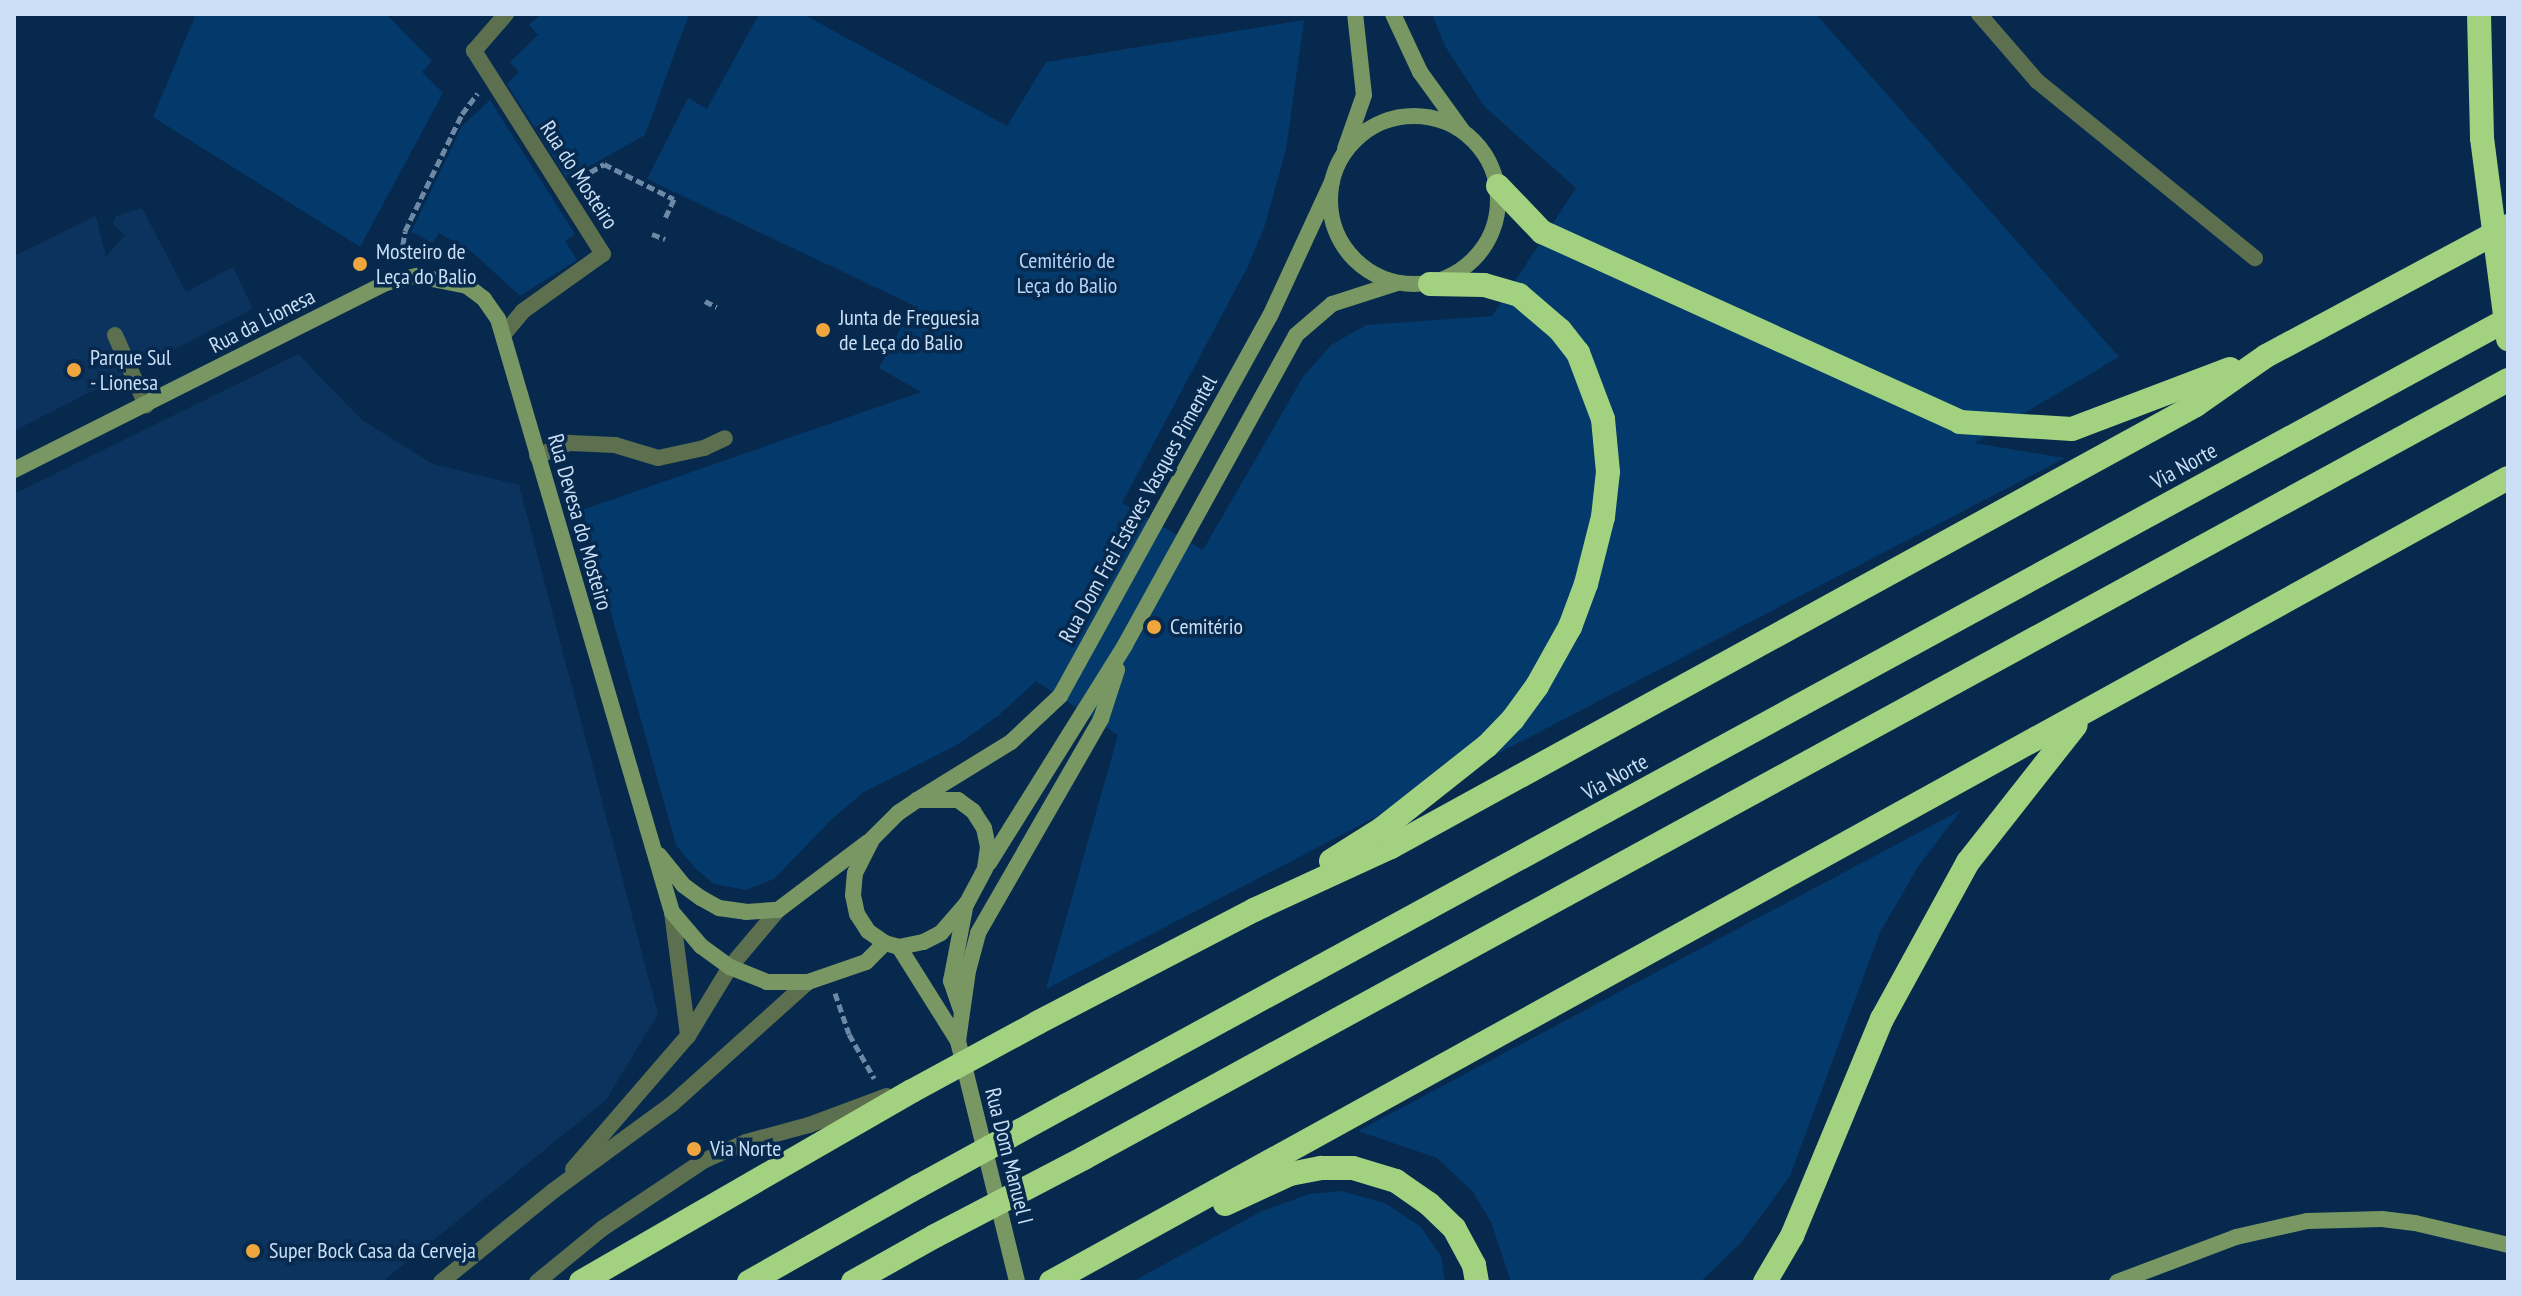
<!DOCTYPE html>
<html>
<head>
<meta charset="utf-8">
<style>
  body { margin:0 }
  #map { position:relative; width:2522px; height:1296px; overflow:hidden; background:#06294d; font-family:"PT Sans Narrow",sans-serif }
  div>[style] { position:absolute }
  .built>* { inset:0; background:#0b335d }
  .green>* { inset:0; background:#04396b }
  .path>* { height:5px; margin-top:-2.5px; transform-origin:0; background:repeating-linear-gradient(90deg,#6e89a6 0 8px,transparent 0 12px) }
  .lane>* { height:16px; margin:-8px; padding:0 8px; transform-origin:8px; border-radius:8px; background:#5c6f4f }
  .street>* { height:16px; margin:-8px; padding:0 8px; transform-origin:8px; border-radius:8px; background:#5c6f4f }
  .secondary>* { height:16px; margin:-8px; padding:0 8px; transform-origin:8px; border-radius:8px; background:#789763 }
  .secondary>.ring { margin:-8px; padding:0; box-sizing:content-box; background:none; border:16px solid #789763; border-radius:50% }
  .highway>* { height:24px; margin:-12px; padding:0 12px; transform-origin:12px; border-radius:12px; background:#a2d17f }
  .highway-bridge>* { height:24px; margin:-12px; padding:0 12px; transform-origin:12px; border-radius:12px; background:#a2d17f }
  .dots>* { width:22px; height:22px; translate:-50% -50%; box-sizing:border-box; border:4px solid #06294d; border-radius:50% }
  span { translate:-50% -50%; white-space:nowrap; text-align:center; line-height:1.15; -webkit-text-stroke:7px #06294d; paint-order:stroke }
  .street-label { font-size:22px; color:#cadef5 }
  .poi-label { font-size:22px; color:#cadef5 }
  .left { translate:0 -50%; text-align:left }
  .park-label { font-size:22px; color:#b6d4f9 }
  .frame { position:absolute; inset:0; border:16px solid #cadef5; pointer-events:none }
</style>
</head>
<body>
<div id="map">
  <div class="built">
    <div style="clip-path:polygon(142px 208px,186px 292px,233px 267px,253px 309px,14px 431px,14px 256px,96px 216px,106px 256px,125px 235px,113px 224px,116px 216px)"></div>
    <div style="clip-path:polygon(298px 354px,362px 420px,433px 464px,519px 485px,658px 1014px,606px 1100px,382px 1282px,14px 1282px,14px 494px)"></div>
  </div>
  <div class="green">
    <div style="clip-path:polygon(196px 14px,386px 14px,432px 61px,422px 72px,443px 93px,360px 247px,153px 117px)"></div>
    <div style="clip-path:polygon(541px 14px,689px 14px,645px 135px,567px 179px,507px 84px,519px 72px,510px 62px,538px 35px,529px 25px)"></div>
    <div style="clip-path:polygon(759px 14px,803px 14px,1007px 126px,1046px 62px,1304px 20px,1286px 150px,1264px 228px,1248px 266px,1122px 503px,1203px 550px,1303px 377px,1331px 345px,1366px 325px,1492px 316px,1576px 188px,1484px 106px,1445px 46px,1432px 14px,1816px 14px,2119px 357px,1974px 443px,2065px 458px,1046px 989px,1118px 735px,1036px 681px,999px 715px,957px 745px,864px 792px,831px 820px,774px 879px,746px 890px,714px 884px,695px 868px,676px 845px,582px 510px,921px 392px,879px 368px,913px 305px,647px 179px,688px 98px,707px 109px)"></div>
    <div style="clip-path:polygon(490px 100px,575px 234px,565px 241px,577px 260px,520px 296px,472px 252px,439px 233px,433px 243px,411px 232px,462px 126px)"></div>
    <div style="clip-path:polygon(1961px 810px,1918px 867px,1880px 932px,1790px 1176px,1741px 1243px,1700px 1282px,1511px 1282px,1491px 1222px,1473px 1192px,1437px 1158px,1358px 1131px)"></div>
    <div style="clip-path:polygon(1341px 1191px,1385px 1203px,1421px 1227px,1441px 1256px,1445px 1282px,1132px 1282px,1260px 1212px,1309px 1194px)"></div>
  </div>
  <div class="path">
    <div style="left:580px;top:178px;width:28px;rotate:-30deg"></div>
    <div style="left:604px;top:164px;width:78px;rotate:26.6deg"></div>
    <div style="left:674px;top:199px;width:21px;rotate:115deg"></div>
    <div style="left:652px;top:234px;width:14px;rotate:21deg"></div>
    <div style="left:401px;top:257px;width:26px;rotate:-81deg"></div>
    <div style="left:405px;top:231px;width:130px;rotate:-64deg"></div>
    <div style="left:462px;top:114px;width:26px;rotate:-53deg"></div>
    <div style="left:705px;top:301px;width:13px;rotate:27deg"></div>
    <div style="left:835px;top:993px;width:43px;rotate:71.1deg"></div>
    <div style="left:849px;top:1034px;width:51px;rotate:60.4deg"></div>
  </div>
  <div class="lane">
    <div style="left:115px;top:335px;width:77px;rotate:66.1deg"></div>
    <div style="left:503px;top:335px;width:31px;rotate:-50deg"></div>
    <div style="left:523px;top:311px;width:98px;rotate:-35.5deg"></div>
    <div style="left:603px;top:254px;width:241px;rotate:-122.4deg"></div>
    <div style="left:474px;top:51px;width:49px;rotate:-49.1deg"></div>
    <div style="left:537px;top:456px;width:35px;rotate:-22deg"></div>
    <div style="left:570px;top:443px;width:45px;rotate:2.5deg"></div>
    <div style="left:615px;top:445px;width:45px;rotate:16.8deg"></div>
    <div style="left:658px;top:458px;width:47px;rotate:-12.3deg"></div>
    <div style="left:704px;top:448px;width:23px;rotate:-25deg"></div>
    <div style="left:672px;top:912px;width:125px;rotate:82.6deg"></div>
    <div style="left:573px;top:1169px;width:176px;rotate:-49.2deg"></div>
    <div style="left:688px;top:1036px;width:81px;rotate:-58.7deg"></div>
    <div style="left:730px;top:967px;width:75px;rotate:-49.9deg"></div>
    <div style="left:441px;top:1282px;width:144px;rotate:-39.1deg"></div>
    <div style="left:553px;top:1191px;width:147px;rotate:-36.2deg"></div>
    <div style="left:672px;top:1104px;width:183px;rotate:-41.9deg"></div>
    <div style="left:537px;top:1282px;width:85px;rotate:-39.3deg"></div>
    <div style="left:603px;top:1228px;width:120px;rotate:-33.8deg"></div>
    <div style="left:703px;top:1161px;width:47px;rotate:-23.8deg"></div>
    <div style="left:746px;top:1142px;width:65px;rotate:-15.1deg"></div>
    <div style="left:809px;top:1125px;width:83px;rotate:-20.4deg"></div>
  </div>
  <div class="street">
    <div style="left:1979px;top:14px;width:89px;rotate:49.1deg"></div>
    <div style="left:2037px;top:81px;width:281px;rotate:39.1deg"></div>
  </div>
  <div class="secondary">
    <div style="left:1393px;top:14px;width:64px;rotate:65deg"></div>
    <div style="left:1420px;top:72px;width:72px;rotate:54.1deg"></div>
    <div class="ring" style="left:1330px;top:116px;width:152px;height:152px"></div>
    <div style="left:1345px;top:149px;width:57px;rotate:-70.6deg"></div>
    <div style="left:1364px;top:95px;width:81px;rotate:-96.3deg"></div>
    <div style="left:14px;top:470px;width:416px;rotate:-26.7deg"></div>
    <div style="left:386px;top:283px;width:32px;rotate:-13deg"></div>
    <div style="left:417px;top:276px;width:51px;rotate:11.3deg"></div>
    <div style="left:467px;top:286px;width:21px;rotate:37deg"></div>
    <div style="left:484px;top:299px;width:24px;rotate:55deg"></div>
    <div style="left:498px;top:319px;width:618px;rotate:73.65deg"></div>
    <div style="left:672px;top:912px;width:45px;rotate:49.5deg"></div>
    <div style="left:701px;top:946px;width:36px;rotate:36deg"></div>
    <div style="left:730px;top:967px;width:40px;rotate:22deg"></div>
    <div style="left:767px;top:982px;width:41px"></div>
    <div style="left:808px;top:982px;width:61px;rotate:-19deg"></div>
    <div style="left:866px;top:962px;width:27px;rotate:-45deg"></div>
    <div style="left:917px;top:800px;width:41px"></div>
    <div style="left:958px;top:800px;width:19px;rotate:36deg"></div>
    <div style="left:973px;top:811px;width:20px;rotate:57deg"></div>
    <div style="left:984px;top:828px;width:19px;rotate:78deg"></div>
    <div style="left:988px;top:847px;width:22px;rotate:98deg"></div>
    <div style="left:985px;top:869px;width:40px;rotate:118deg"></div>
    <div style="left:966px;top:904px;width:38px;rotate:131deg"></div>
    <div style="left:941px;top:933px;width:20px;rotate:153deg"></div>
    <div style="left:923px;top:942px;width:25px;rotate:168deg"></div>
    <div style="left:899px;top:947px;width:15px;rotate:-164deg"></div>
    <div style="left:885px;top:943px;width:21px;rotate:-145deg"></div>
    <div style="left:868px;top:931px;width:20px;rotate:-123deg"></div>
    <div style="left:857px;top:914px;width:19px;rotate:-102deg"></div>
    <div style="left:853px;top:895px;width:22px;rotate:-85deg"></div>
    <div style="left:855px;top:873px;width:38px;rotate:-63deg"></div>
    <div style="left:872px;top:839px;width:37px;rotate:-45deg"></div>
    <div style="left:898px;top:813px;width:23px;rotate:-34deg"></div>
    <div style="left:917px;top:800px;width:110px;rotate:-31.7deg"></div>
    <div style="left:1011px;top:742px;width:67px;rotate:-43.2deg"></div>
    <div style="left:1060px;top:696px;width:434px;rotate:-61.1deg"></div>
    <div style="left:1270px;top:316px;width:148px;rotate:-65.2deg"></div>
    <div style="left:659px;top:855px;width:38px;rotate:51deg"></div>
    <div style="left:683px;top:885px;width:22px;rotate:36deg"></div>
    <div style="left:701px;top:898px;width:21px;rotate:29deg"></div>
    <div style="left:719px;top:908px;width:27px;rotate:8deg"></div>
    <div style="left:746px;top:912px;width:32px;rotate:-4deg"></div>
    <div style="left:778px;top:910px;width:113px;rotate:-37.1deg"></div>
    <div style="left:989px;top:863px;width:257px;rotate:-58deg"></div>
    <div style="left:1125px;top:645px;width:354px;rotate:-61.1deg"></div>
    <div style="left:1296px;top:335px;width:48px;rotate:-40.7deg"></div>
    <div style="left:1332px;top:304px;width:68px;rotate:-17.9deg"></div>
    <div style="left:899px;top:947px;width:111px;rotate:57.9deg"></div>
    <div style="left:958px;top:1041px;width:248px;rotate:76.2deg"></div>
    <div style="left:961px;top:1010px;width:31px;rotate:-109deg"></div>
    <div style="left:951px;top:981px;width:74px;rotate:-79.1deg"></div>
    <div style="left:958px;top:1041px;width:71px;rotate:-81.9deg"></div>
    <div style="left:968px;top:971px;width:39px;rotate:-75deg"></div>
    <div style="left:978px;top:933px;width:247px;rotate:-60.1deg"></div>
    <div style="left:1101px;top:719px;width:52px;rotate:-71.9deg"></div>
    <div style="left:2117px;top:1282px;width:127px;rotate:-20.7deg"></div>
    <div style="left:2236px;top:1237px;width:73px;rotate:-12.7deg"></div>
    <div style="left:2307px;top:1221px;width:75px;rotate:-1.5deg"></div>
    <div style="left:2382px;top:1219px;width:33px;rotate:7deg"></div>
    <div style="left:2415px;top:1223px;width:96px;rotate:13.3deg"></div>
  </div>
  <div class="highway">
    <div style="left:2479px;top:14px;width:124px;rotate:88.6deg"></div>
    <div style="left:1498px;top:186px;width:64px;rotate:46.3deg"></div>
    <div style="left:1542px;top:232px;width:459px;rotate:24.4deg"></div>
    <div style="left:1960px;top:422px;width:112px;rotate:3.6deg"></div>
    <div style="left:2072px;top:429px;width:169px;rotate:-20.8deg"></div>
    <div style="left:1331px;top:861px;width:62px;rotate:-32.4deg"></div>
    <div style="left:1383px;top:828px;width:132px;rotate:-38.3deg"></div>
    <div style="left:1487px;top:746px;width:37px;rotate:-46deg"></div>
    <div style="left:1513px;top:719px;width:41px;rotate:-54deg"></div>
    <div style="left:1537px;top:686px;width:68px;rotate:-60.8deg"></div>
    <div style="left:1570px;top:627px;width:46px;rotate:-69.6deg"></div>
    <div style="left:1586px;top:584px;width:69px;rotate:-75.8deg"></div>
    <div style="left:1603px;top:517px;width:45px;rotate:-83.7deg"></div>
    <div style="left:1608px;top:472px;width:53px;rotate:-95.4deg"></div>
    <div style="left:1603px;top:419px;width:71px;rotate:-110.7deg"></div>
    <div style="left:1578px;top:353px;width:29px;rotate:-128deg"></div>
    <div style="left:1560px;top:330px;width:54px;rotate:-139.5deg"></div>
    <div style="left:1519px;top:295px;width:36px;rotate:-164deg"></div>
    <div style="left:1484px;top:285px;width:54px;rotate:-178.9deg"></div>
    <div style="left:1037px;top:1023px;width:245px;rotate:-27.5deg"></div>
    <div style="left:1254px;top:910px;width:151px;rotate:-24.7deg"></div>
    <div style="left:1391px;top:847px;width:918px;rotate:-28.77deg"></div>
    <div style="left:2196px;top:405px;width:85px;rotate:-35deg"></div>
    <div style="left:2266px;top:356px;width:275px;rotate:-28.2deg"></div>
    <div style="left:1067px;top:1105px;width:1641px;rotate:-28.61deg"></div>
    <div style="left:1084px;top:1158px;width:1623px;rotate:-28.65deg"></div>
    <div style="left:1225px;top:1204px;width:72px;rotate:-24.8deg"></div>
    <div style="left:1290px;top:1174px;width:32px;rotate:-11deg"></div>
    <div style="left:1321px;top:1168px;width:32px"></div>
    <div style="left:1353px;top:1168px;width:45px;rotate:16.8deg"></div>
    <div style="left:1396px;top:1181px;width:40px;rotate:34.9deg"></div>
    <div style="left:1429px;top:1204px;width:35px;rotate:44deg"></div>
    <div style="left:1454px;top:1228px;width:42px;rotate:61.6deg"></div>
    <div style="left:1474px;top:1265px;width:17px;rotate:80deg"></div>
    <div style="left:581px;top:1282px;width:382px;rotate:-30deg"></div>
    <div style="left:749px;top:1282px;width:195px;rotate:-29.5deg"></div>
    <div style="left:853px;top:1282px;width:94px;rotate:-29.3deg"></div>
    <div style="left:1051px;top:1282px;width:1664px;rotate:-28.89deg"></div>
    <div style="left:1765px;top:1282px;width:53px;rotate:-59.6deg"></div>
    <div style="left:1792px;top:1236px;width:235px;rotate:-67.5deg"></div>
    <div style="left:1882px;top:1019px;width:179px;rotate:-61.3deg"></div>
    <div style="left:1968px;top:862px;width:174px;rotate:-51.8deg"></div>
  </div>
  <div class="highway-bridge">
    <div style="left:2482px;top:138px;width:203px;rotate:82.6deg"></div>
    <div style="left:912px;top:1091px;width:142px;rotate:-28.5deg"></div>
    <div style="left:919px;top:1186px;width:169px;rotate:-28.7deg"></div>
    <div style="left:935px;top:1236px;width:168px;rotate:-27.6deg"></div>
  </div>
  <div class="dots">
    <div style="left:360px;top:264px;background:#efa73d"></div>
    <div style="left:823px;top:330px;background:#efa73d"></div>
    <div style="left:74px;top:370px;background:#efa73d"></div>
    <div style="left:1154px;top:627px;background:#efa73d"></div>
    <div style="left:694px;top:1149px;background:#efa73d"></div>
    <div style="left:253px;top:1251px;background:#efa73d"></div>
  </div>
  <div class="street-label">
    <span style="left:579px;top:175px;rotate:57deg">Rua do Mosteiro</span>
    <span style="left:262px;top:321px;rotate:-27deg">Rua da Lionesa</span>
    <span style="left:2184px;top:466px;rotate:-29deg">Via Norte</span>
    <span style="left:1138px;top:509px;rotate:-61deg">Rua Dom Frei Esteves Vasques Pimentel</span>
    <span style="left:580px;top:522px;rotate:74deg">Rua Devesa do Mosteiro</span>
    <span style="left:1615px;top:777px;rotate:-29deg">Via Norte</span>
    <span style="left:1009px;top:1156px;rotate:76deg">Rua Dom Manuel I</span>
  </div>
  <div class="poi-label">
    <span class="left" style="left:376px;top:264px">Mosteiro de<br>Leça do Balio</span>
    <span class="left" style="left:839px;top:330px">Junta de Freguesia<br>de Leça do Balio</span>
    <span class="left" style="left:90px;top:370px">Parque Sul<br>- Lionesa</span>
    <span class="left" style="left:1170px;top:627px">Cemitério</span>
    <span class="left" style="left:710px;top:1149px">Via Norte</span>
    <span class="left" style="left:269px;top:1251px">Super Bock Casa da Cerveja</span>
  </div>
  <div class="park-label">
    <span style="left:1067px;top:273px">Cemitério de<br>Leça do Balio</span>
  </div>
  <div class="frame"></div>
</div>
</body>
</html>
